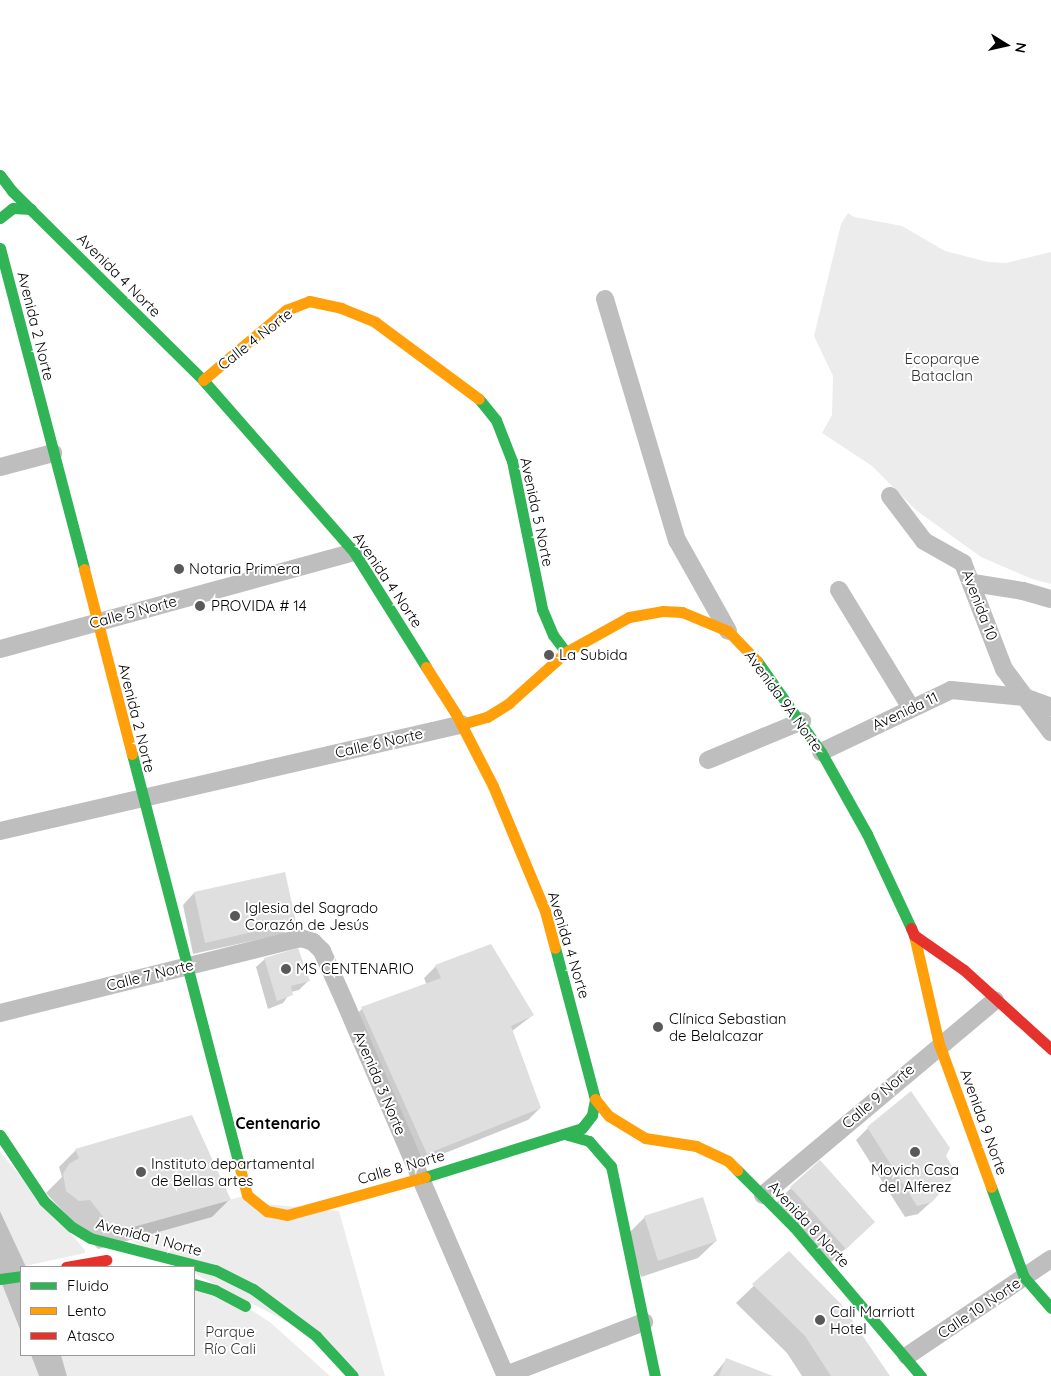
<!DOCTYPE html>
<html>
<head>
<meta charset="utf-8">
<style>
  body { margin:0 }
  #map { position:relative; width:1051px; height:1376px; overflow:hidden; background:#fff; font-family:Quicksand,sans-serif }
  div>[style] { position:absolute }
  .green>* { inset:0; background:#ececec }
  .water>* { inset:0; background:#bfbfbf }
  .shadow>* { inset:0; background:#0003 }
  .building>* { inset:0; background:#dfdfdf }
  .street>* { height:18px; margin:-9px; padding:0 9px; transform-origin:9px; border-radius:9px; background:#bebebe }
  .fast>* { height:11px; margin:-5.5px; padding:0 5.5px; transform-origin:5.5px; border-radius:5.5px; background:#30b455 }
  .slow>* { height:11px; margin:-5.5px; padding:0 5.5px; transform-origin:5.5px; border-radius:5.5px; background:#ff9f0a }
  .jam>* { height:11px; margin:-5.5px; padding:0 5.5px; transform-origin:5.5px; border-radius:5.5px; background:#e5322d }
  .dots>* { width:14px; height:14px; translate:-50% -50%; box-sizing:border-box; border:2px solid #fff; border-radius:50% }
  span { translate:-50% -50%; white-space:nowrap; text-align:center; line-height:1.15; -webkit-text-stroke:4px #fff; paint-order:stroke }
  .street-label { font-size:15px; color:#000 }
  .park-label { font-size:15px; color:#333 }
  .poi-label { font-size:15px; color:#000 }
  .left { translate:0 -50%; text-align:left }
  .neighbourhood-label { font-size:16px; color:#000; font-weight:700 }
  .legend { position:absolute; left:20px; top:1266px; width:175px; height:90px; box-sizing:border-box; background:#fff; border:1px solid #999; margin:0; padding:6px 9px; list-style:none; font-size:15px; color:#000 }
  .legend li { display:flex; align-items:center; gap:10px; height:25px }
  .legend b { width:25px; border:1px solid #999 }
  .north { position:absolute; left:981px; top:20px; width:50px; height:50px; -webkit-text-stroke:4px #fff; paint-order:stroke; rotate:100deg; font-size:14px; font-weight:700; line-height:20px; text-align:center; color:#000 }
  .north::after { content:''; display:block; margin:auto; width:18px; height:22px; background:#000; clip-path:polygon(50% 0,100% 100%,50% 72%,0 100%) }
</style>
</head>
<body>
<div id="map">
  <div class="green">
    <div style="clip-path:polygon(848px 213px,854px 217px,902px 226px,945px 251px,988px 262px,1006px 263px,1051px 252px,1051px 584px,1032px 579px,981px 557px,917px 511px,872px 466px,822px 433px,832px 415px,833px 376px,814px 336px,841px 224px)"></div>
    <div style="clip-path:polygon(0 1152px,85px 1250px,85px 1253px,25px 1266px,0 1211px)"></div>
    <div style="clip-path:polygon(247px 1195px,254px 1203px,339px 1211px,385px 1376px,353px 1376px,316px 1337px,115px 1232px)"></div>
    <div style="clip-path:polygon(0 1279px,21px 1332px,21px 1355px,31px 1355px,39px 1376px,0 1376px)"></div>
    <div style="clip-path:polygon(194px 1284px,244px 1305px,271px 1323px,330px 1376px,67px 1376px,61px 1355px,194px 1355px)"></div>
  </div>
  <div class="water">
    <div style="clip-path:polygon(0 1211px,26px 1267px,21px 1267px,21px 1332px,0 1279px)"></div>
    <div style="clip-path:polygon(31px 1355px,61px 1355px,67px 1376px,39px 1376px)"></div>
  </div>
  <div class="shadow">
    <div style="clip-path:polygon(194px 893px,295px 922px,283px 934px,193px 954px,183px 905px)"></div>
    <div style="clip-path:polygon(265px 959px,308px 981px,299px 990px,291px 992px,283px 1003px,268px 1009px,256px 967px)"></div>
    <div style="clip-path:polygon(436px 966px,533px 1015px,512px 1031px,540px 1108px,528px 1120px,415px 1165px,350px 1020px,362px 1009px,427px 985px,424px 978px)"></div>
    <div style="clip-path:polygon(868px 1128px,944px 1156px,931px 1202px,918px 1214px,905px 1217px,856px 1140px)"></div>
    <div style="clip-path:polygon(76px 1150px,230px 1199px,212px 1217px,98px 1249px,46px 1193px,62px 1177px,59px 1167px)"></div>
    <div style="clip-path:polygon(791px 1188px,856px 1239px,828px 1265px,774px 1205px)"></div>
    <div style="clip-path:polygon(645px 1217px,716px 1241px,698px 1258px,641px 1277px,627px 1235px)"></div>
    <div style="clip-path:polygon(788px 1253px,888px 1376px,802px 1376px,787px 1353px,736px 1303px)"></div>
    <div style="clip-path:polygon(726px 1360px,770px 1376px,713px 1376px)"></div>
  </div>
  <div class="building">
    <div style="clip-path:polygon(285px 872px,296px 922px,205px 943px,194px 892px)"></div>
    <div style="clip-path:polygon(491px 944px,534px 1015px,511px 1026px,541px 1108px,427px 1154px,361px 1007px,441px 978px,435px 965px)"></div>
    <div style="clip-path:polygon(298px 948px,310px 981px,291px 986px,293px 995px,277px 1001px,264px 958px)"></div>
    <div style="clip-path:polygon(911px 1091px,950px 1148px,946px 1156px,957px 1174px,932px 1202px,917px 1206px,867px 1127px)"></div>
    <div style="clip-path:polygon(192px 1115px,231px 1200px,115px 1232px,90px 1200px,79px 1201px,66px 1191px,63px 1174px,69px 1164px,79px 1158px,75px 1149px)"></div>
    <div style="clip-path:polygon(820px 1160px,875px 1222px,846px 1249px,790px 1187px)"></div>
    <div style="clip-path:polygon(703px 1197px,717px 1241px,658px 1261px,644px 1216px)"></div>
    <div style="clip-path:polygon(789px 1251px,841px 1304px,890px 1376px,831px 1376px,805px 1336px,752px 1284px)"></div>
    <div style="clip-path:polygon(726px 1358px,773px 1376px,719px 1376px)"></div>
  </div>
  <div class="street">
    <div style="left:605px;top:299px;width:252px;rotate:73.4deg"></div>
    <div style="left:677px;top:540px;width:104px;rotate:60.7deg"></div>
    <div style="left:0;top:467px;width:55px;rotate:-14.8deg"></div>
    <div style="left:890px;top:496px;width:56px;rotate:52.9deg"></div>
    <div style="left:924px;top:541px;width:45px;rotate:29.4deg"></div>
    <div style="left:963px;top:563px;width:114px;rotate:68.9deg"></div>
    <div style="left:1004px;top:669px;width:79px;rotate:53.3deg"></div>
    <div style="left:973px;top:583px;width:51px;rotate:9.1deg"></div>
    <div style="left:1023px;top:591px;width:29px;rotate:16deg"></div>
    <div style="left:839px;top:590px;width:138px;rotate:58.6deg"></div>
    <div style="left:0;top:649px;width:367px;rotate:-15.3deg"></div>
    <div style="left:821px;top:752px;width:144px;rotate:-25.5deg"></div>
    <div style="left:951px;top:690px;width:73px;rotate:5.5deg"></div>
    <div style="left:1024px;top:697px;width:29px;rotate:20deg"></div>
    <div style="left:708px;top:760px;width:102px;rotate:-22.5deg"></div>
    <div style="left:0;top:831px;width:474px;rotate:-13deg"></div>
    <div style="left:0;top:1013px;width:310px;rotate:-14deg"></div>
    <div style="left:301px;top:938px;width:13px;rotate:18deg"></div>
    <div style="left:313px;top:942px;width:13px;rotate:45deg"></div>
    <div style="left:322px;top:951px;width:51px;rotate:65.9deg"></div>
    <div style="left:343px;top:998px;width:412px;rotate:66.7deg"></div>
    <div style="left:763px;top:1195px;width:303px;rotate:-40deg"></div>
    <div style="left:907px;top:1356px;width:174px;rotate:-34deg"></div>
    <div style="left:506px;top:1375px;width:148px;rotate:-21deg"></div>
  </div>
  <div class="fast">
    <div style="left:0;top:175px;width:20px;rotate:53deg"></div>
    <div style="left:12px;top:191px;width:269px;rotate:44.7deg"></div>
    <div style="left:203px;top:380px;width:229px;rotate:48.7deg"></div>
    <div style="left:354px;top:552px;width:136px;rotate:57.9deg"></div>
    <div style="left:0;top:218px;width:16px;rotate:-38deg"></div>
    <div style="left:13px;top:208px;width:18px;rotate:3deg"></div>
    <div style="left:0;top:248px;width:332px;rotate:75.3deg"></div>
    <div style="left:479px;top:399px;width:27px;rotate:51deg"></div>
    <div style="left:496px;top:420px;width:44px;rotate:68.7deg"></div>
    <div style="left:512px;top:461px;width:151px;rotate:78.5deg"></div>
    <div style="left:542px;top:609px;width:28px;rotate:67deg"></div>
    <div style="left:553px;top:635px;width:21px;rotate:53deg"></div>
    <div style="left:757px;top:661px;width:111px;rotate:54.9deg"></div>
    <div style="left:821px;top:752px;width:94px;rotate:60.7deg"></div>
    <div style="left:867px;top:834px;width:104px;rotate:64.9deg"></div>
    <div style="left:132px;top:754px;width:425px;rotate:75.4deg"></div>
    <div style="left:0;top:1135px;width:79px;rotate:56.3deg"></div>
    <div style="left:44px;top:1201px;width:38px;rotate:43deg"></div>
    <div style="left:72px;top:1227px;width:21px;rotate:31deg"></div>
    <div style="left:90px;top:1238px;width:129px;rotate:14.4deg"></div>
    <div style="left:215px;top:1270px;width:42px;rotate:26.6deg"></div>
    <div style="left:253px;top:1289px;width:79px;rotate:36.7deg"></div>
    <div style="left:316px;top:1336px;width:54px;rotate:47.2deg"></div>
    <div style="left:568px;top:1135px;width:22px;rotate:16deg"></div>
    <div style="left:589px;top:1141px;width:33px;rotate:49deg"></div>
    <div style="left:611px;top:1166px;width:215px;rotate:78.2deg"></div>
    <div style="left:737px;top:1170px;width:81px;rotate:45deg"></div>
    <div style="left:794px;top:1227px;width:196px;rotate:49.6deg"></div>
    <div style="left:425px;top:1177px;width:164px;rotate:-17.3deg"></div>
    <div style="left:582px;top:1128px;width:16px;rotate:-52deg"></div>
    <div style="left:592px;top:1115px;width:16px;rotate:-79deg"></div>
    <div style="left:595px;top:1099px;width:156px;rotate:-104.8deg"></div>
    <div style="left:991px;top:1187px;width:96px;rotate:69.9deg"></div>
    <div style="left:1024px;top:1277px;width:41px;rotate:48.9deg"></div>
    <div style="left:0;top:1279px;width:21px;rotate:-8deg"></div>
    <div style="left:194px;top:1284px;width:22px;rotate:16deg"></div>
    <div style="left:215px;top:1290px;width:34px;rotate:28deg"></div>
  </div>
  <div class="slow">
    <div style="left:203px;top:380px;width:109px;rotate:-40.1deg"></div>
    <div style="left:286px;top:310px;width:25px;rotate:-21deg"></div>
    <div style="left:309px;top:301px;width:33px;rotate:12deg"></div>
    <div style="left:341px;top:308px;width:37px;rotate:22deg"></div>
    <div style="left:375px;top:322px;width:129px;rotate:36.5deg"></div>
    <div style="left:84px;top:569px;width:191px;rotate:75.5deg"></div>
    <div style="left:426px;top:667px;width:56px;rotate:57.4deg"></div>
    <div style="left:456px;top:714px;width:81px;rotate:62.8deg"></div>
    <div style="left:493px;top:786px;width:135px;rotate:67.4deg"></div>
    <div style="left:545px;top:911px;width:38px;rotate:75deg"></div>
    <div style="left:462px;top:724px;width:26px;rotate:-16deg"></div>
    <div style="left:487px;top:717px;width:26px;rotate:-32deg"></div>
    <div style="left:509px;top:703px;width:76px;rotate:-41.8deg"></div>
    <div style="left:566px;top:652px;width:72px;rotate:-29.1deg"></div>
    <div style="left:629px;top:617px;width:35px;rotate:-10deg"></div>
    <div style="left:663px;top:611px;width:19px;rotate:3deg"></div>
    <div style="left:682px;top:612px;width:50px;rotate:22.4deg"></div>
    <div style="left:728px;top:631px;width:42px;rotate:46deg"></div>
    <div style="left:914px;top:935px;width:112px;rotate:77.1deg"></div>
    <div style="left:939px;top:1044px;width:152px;rotate:70deg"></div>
    <div style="left:595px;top:1099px;width:22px;rotate:51deg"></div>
    <div style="left:609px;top:1116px;width:42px;rotate:31.4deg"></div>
    <div style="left:645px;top:1138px;width:52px;rotate:8.9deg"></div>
    <div style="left:696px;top:1146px;width:35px;rotate:25deg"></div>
    <div style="left:728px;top:1161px;width:13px;rotate:45deg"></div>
    <div style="left:239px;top:1165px;width:31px;rotate:75deg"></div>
    <div style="left:247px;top:1195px;width:26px;rotate:39deg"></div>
    <div style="left:267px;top:1211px;width:20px;rotate:11deg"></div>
    <div style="left:287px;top:1215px;width:143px;rotate:-15.4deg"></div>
  </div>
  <div class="jam">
    <div style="left:911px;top:928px;width:8px;rotate:67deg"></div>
    <div style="left:914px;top:935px;width:61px;rotate:35deg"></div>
    <div style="left:964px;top:970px;width:118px;rotate:42.2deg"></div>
    <div style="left:66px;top:1267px;width:41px;rotate:-9.9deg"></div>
  </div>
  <div class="dots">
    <div style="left:179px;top:569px;background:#595959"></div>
    <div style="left:200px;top:606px;background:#595959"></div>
    <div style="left:549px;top:655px;background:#595959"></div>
    <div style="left:235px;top:916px;background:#595959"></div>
    <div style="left:286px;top:969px;background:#595959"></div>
    <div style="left:658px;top:1027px;background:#595959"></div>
    <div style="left:915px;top:1152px;background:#595959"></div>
    <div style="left:141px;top:1172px;background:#595959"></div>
    <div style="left:820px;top:1320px;background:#595959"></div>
  </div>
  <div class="street-label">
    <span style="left:119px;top:275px;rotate:45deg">Avenida 4 Norte</span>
    <span style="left:36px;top:326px;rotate:76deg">Avenida 2 Norte</span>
    <span style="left:255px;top:339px;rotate:-38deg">Calle 4 Norte</span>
    <span style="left:537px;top:512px;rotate:78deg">Avenida 5 Norte</span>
    <span style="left:388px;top:580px;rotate:56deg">Avenida 4 Norte</span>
    <span style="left:980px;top:605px;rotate:69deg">Avenida 10</span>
    <span style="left:133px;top:612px;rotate:-15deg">Calle 5 Norte</span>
    <span style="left:784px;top:701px;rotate:54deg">Avenida 9A Norte</span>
    <span style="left:905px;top:711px;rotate:-25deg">Avenida 11</span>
    <span style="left:137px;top:718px;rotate:76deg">Avenida 2 Norte</span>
    <span style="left:379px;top:743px;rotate:-13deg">Calle 6 Norte</span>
    <span style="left:569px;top:945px;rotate:73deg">Avenida 4 Norte</span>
    <span style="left:150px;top:975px;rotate:-14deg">Calle 7 Norte</span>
    <span style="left:380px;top:1083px;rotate:67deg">Avenida 3 Norte</span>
    <span style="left:878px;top:1096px;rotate:-41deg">Calle 9 Norte</span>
    <span style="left:984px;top:1122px;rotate:70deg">Avenida 9 Norte</span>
    <span style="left:401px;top:1167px;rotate:-16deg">Calle 8 Norte</span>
    <span style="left:809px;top:1224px;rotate:47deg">Avenida 8 Norte</span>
    <span style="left:149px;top:1237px;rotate:15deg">Avenida 1 Norte</span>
    <span style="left:979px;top:1308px;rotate:-34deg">Calle 10 Norte</span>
  </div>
  <div class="park-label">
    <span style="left:942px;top:367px">Ecoparque<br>Bataclan</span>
    <span style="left:230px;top:1340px">Parque<br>Río Cali</span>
  </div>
  <div class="poi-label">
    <span class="left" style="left:189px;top:569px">Notaria Primera</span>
    <span class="left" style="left:211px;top:606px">PROVIDA # 14</span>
    <span class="left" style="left:559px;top:655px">La Subida</span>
    <span class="left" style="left:245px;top:916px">Iglesia del Sagrado<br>Corazón de Jesús</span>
    <span class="left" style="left:296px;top:969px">MS CENTENARIO</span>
    <span class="left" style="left:669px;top:1027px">Clínica Sebastian<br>de Belalcazar</span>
    <span class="left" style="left:151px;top:1172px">Instituto departamental<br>de Bellas artes</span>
    <span style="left:915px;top:1178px">Movich Casa<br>del Alferez</span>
    <span class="left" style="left:830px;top:1320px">Cali Marriott<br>Hotel</span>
  </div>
  <div class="neighbourhood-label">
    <span style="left:278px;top:1123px">Centenario</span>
  </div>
  <ul class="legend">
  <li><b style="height:6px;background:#30b455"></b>Fluido</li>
  <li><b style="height:6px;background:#ff9f0a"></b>Lento</li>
  <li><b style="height:6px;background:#e5322d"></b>Atasco</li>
  </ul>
  <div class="north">N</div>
</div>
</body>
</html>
